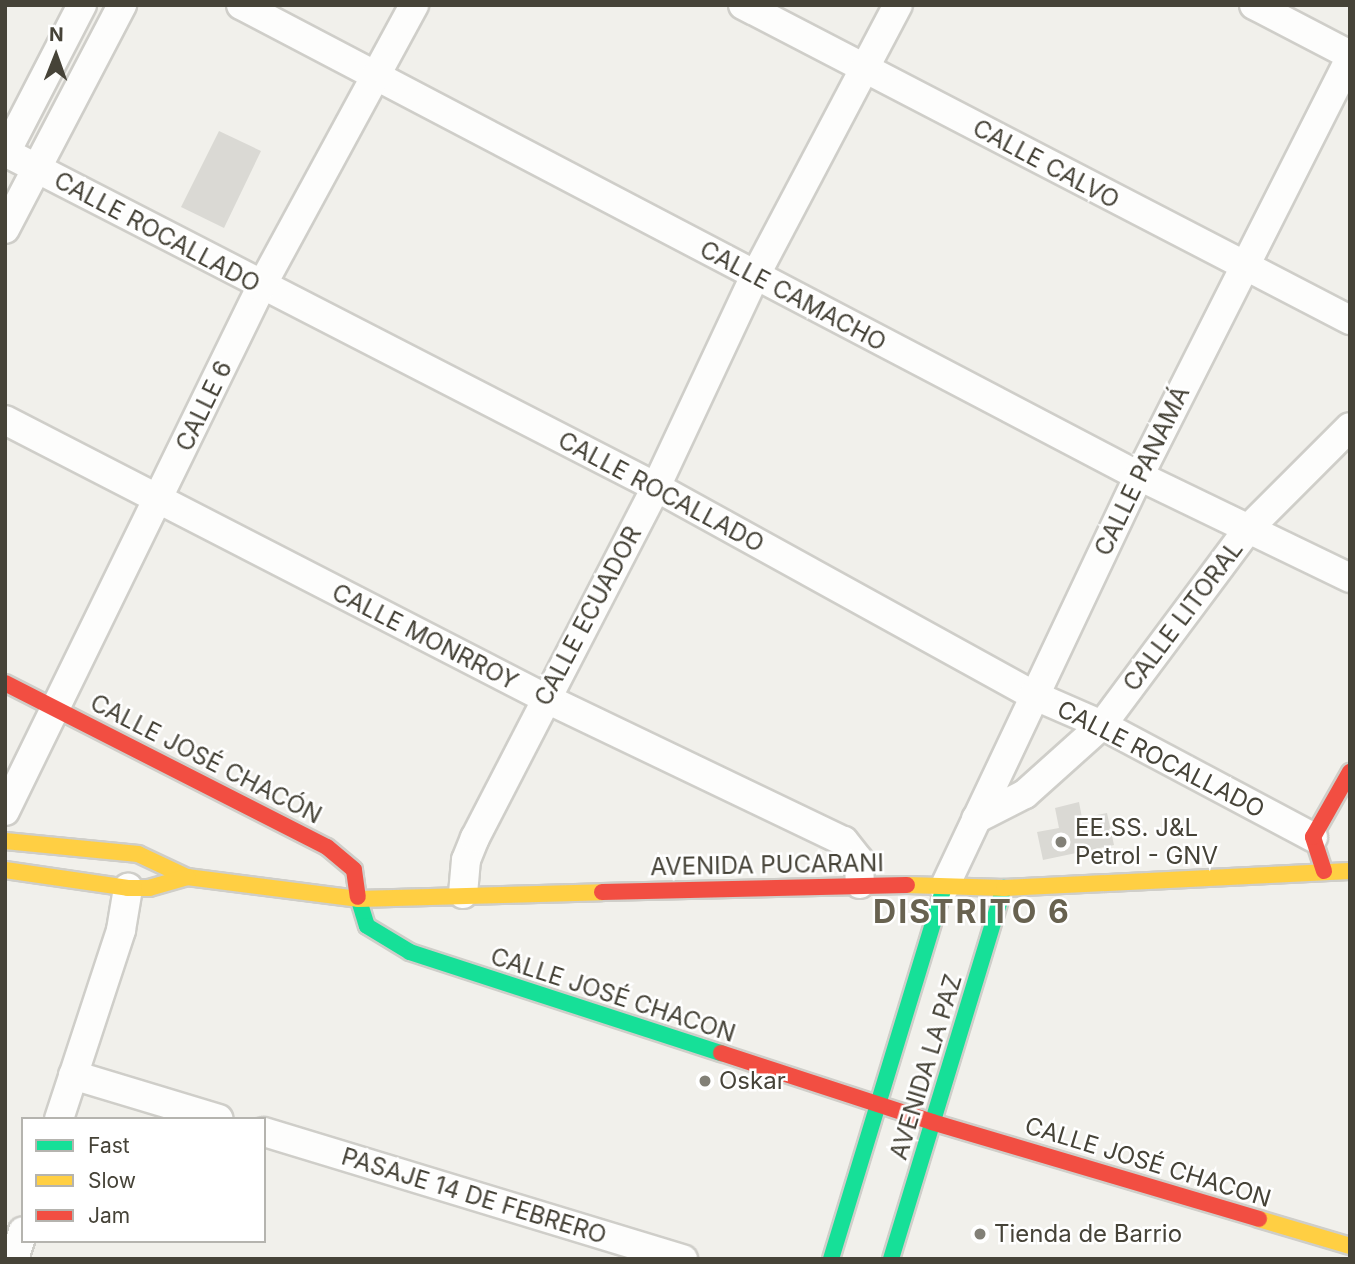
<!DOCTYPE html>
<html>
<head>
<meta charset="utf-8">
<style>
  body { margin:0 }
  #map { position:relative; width:1355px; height:1264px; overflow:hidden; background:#f1f0eb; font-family:Inter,sans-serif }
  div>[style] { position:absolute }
  .building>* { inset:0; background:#dad9d4 }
  .roads { filter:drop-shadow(2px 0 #cfcec9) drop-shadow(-2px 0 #cfcec9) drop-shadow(0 2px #cfcec9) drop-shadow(0 -2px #cfcec9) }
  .street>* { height:28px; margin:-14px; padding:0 14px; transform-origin:14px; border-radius:14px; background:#fdfdfc }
  .fast>* { height:16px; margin:-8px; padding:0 8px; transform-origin:8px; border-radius:8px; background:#16e098 }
  .slow>* { height:16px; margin:-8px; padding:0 8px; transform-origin:8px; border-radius:8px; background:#ffcf43 }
  .jam>* { height:16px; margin:-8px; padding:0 8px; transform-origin:8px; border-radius:8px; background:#f24e42 }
  .dots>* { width:19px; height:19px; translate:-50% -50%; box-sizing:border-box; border:4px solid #fff; border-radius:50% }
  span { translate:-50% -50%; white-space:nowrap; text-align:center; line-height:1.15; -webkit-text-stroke:5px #fff; paint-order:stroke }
  .street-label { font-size:24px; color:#464338 }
  .poi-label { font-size:24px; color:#464338 }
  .left { translate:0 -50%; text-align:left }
  .district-label { font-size:32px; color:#686250; font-weight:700; letter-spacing:2px }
  .frame { position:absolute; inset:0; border:7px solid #464338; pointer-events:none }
  .legend { position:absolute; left:21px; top:1117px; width:245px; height:126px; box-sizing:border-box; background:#fff; border:2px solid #b5b4af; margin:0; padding:9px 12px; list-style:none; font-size:21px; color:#464338 }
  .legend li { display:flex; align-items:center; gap:14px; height:35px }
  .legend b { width:35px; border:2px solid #b5b4af }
  .north { position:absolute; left:21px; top:21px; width:70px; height:70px; -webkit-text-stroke:5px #fff; paint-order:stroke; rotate:1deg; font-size:19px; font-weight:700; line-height:28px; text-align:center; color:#464338 }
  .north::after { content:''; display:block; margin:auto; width:24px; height:32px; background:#464338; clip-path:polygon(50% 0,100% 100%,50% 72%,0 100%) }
</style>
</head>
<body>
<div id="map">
  <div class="building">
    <div style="clip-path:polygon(219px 131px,261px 151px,224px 228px,181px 207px)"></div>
    <div style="clip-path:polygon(1079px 802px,1082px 818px,1107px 813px,1114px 845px,1043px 860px,1037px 832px,1059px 828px,1055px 808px)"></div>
  </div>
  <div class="roads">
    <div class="street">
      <div style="left:241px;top:5px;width:1014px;rotate:27.68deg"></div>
      <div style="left:1139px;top:476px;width:234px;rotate:25.8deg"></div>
      <div style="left:743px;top:5px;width:684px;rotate:27.43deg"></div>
      <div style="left:1254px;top:5px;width:108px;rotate:27.5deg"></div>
      <div style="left:5px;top:152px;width:732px;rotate:27.23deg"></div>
      <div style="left:656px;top:487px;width:431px;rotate:28.9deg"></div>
      <div style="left:1033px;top:695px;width:75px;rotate:23.5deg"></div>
      <div style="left:1102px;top:725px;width:239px;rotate:28deg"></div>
      <div style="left:5px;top:154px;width:168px;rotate:-62.7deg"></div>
      <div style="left:5px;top:229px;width:253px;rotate:-62.4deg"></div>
      <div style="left:5px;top:420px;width:607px;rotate:27.24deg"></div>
      <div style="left:545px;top:698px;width:331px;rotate:25.6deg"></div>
      <div style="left:844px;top:841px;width:24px;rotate:52deg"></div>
      <div style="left:859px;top:860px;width:24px;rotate:88deg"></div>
      <div style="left:5px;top:811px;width:583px;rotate:-63.96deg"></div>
      <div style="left:261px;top:287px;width:321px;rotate:-61.5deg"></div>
      <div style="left:976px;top:819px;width:55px;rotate:-27deg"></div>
      <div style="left:1025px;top:794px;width:103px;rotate:-41.9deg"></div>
      <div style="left:1102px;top:725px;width:244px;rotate:-53.3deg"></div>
      <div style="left:1248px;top:529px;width:144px;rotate:-45deg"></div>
      <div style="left:944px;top:888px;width:456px;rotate:-64.7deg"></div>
      <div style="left:1139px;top:476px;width:468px;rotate:-63.2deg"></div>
      <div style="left:463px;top:894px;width:34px;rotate:-85deg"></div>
      <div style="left:466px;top:860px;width:24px;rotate:-68deg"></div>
      <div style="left:475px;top:838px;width:395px;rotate:-62.7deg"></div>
      <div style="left:656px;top:487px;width:233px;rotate:-64.9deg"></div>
      <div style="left:755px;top:276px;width:306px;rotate:-62.2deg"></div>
      <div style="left:73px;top:1075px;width:152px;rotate:16.8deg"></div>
      <div style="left:59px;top:1119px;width:199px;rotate:-71.8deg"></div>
      <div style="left:121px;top:930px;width:43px;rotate:-80.5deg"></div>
      <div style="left:264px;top:1132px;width:438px;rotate:16.9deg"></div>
      <div style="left:14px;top:1259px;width:29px;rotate:-72deg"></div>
    </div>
    <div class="fast">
      <div style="left:358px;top:897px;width:30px;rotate:73deg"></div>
      <div style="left:367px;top:926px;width:50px;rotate:31.2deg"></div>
      <div style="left:410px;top:952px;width:327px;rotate:18deg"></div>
      <div style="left:831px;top:1259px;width:388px;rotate:-73.1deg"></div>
      <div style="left:891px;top:1259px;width:388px;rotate:-73.1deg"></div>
    </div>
    <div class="slow">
      <div style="left:5px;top:841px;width:134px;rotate:5.6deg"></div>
      <div style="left:138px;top:854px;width:54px;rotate:25.1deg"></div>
      <div style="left:187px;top:877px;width:172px;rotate:7.3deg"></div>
      <div style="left:358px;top:899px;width:244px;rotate:-1.6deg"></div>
      <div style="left:5px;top:870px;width:124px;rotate:8.3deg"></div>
      <div style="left:128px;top:888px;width:21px"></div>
      <div style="left:149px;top:888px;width:40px;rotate:-16deg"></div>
      <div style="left:907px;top:885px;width:97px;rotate:1.8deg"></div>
      <div style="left:1004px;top:888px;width:346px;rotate:-2.8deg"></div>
      <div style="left:1259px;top:1219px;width:95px;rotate:16.5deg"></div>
    </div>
    <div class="jam">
      <div style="left:5px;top:683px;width:361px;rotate:27deg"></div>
      <div style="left:327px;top:847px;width:35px;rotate:40deg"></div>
      <div style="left:354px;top:870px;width:27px;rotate:82deg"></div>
      <div style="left:1324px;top:871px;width:36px;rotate:-108deg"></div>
      <div style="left:1313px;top:837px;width:75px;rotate:-60.4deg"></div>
      <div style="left:602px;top:892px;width:305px;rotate:-1.3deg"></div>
      <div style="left:721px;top:1053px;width:222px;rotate:18.1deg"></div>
      <div style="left:932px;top:1122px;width:341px;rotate:16.5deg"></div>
    </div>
  </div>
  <div class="dots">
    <div style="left:1061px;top:842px;background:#828077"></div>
    <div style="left:705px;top:1081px;background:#828077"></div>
    <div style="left:980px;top:1234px;background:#828077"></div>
  </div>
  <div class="street-label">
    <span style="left:1046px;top:164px;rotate:28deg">CALLE CALVO</span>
    <span style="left:157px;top:232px;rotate:28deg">CALLE ROCALLADO</span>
    <span style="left:793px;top:296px;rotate:28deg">CALLE CAMACHO</span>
    <span style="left:204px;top:406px;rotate:-64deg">CALLE 6</span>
    <span style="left:1142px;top:471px;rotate:-64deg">CALLE PANAMÁ</span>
    <span style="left:661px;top:492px;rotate:28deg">CALLE ROCALLADO</span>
    <span style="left:588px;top:616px;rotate:-62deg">CALLE ECUADOR</span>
    <span style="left:1183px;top:616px;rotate:-53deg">CALLE LITORAL</span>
    <span style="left:425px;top:637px;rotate:27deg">CALLE MONRROY</span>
    <span style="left:206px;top:759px;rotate:27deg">CALLE JOSÉ CHACÓN</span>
    <span style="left:1161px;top:759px;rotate:27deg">CALLE ROCALLADO</span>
    <span style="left:767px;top:865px;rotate:-1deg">AVENIDA PUCARANI</span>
    <span style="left:613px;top:995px;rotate:18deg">CALLE JOSÉ CHACON</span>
    <span style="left:926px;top:1067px;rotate:-73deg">AVENIDA LA PAZ</span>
    <span style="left:1148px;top:1162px;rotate:17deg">CALLE JOSÉ CHACON</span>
    <span style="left:474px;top:1196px;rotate:17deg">PASAJE 14 DE FEBRERO</span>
  </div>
  <div class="poi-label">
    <span class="left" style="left:1075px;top:842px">EE.SS. J&amp;L<br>Petrol - GNV</span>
    <span class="left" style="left:719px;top:1081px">Oskar</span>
    <span class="left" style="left:994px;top:1234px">Tienda de Barrio</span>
  </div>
  <div class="district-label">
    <span style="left:972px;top:912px">DISTRITO 6</span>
  </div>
  <div class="frame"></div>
  <ul class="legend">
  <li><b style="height:9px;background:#16e098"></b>Fast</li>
  <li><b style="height:9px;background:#ffcf43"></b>Slow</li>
  <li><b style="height:9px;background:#f24e42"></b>Jam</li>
  </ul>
  <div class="north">N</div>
</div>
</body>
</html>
